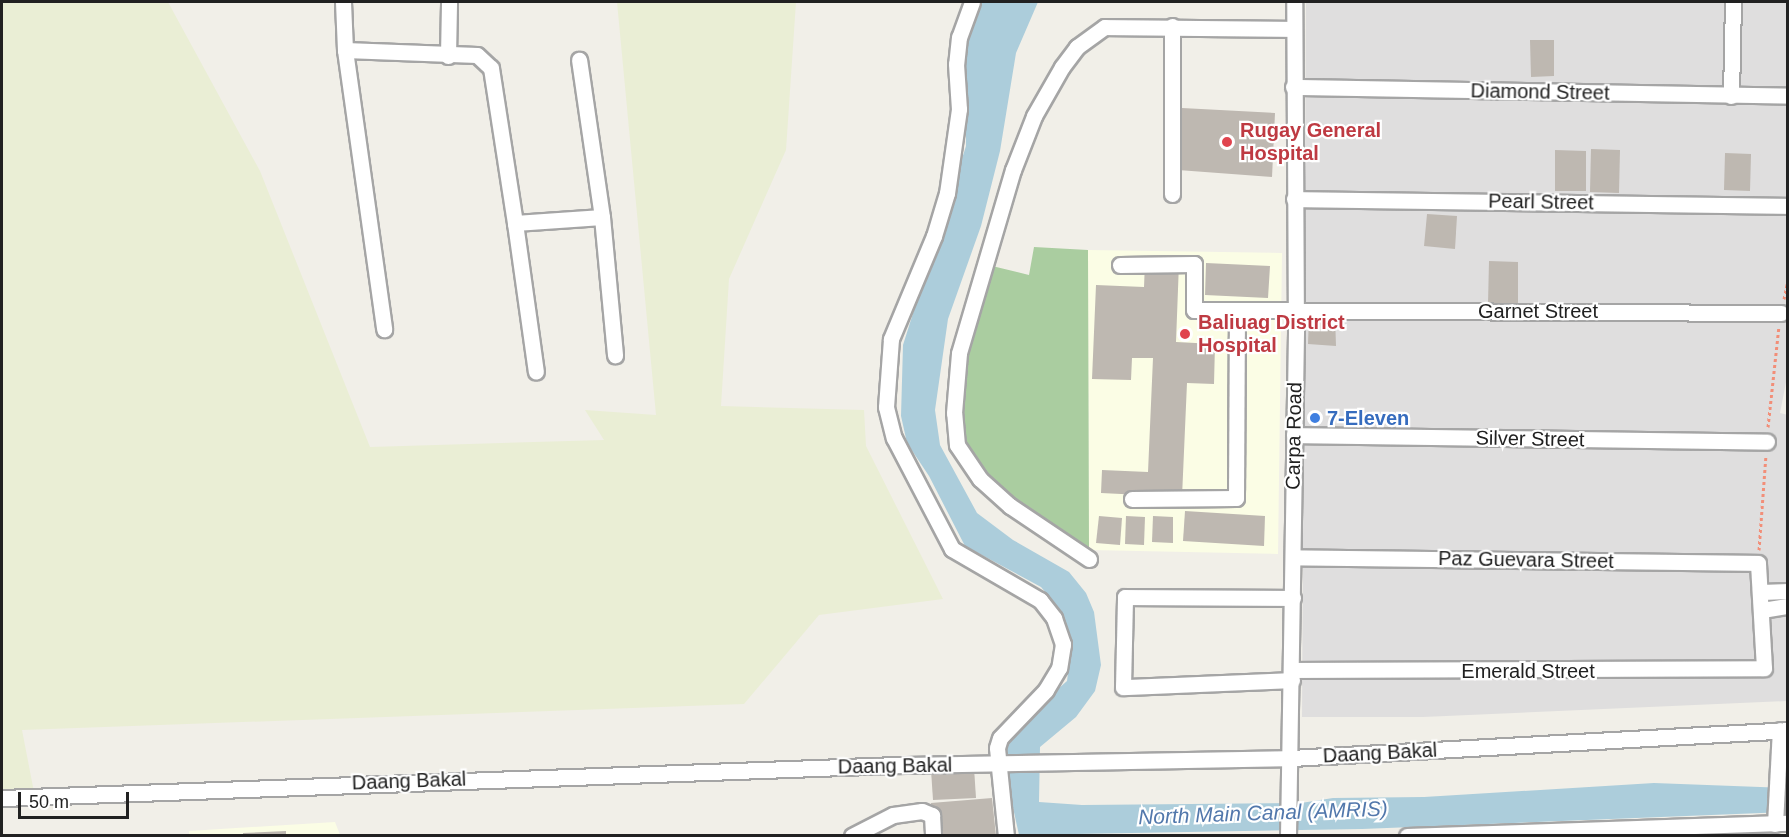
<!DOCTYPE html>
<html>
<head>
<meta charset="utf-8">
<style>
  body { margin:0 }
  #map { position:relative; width:1789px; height:837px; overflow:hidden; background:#f1efe8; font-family:Helvetica,sans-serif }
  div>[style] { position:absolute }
  .residential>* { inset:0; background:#dfdede }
  .education>* { inset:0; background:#fbfde5 }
  .farmland>* { inset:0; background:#eaeed5 }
  .forest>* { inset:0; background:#aacda0 }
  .water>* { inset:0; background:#accddb }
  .building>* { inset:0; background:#beb8b1 }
  .path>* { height:3px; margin-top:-1.5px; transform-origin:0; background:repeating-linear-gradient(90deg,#f28e78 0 3px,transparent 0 6px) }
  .roads { filter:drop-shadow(2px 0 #a5a5a5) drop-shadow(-2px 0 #a5a5a5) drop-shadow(0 2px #a5a5a5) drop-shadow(0 -2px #a5a5a5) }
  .minor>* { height:15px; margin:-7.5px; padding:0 7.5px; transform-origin:7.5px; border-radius:7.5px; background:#fff }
  .dots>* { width:16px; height:16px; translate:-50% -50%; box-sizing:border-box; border:3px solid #fff; border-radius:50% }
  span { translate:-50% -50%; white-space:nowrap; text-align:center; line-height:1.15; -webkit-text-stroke:4.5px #fff; paint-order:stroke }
  .street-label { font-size:20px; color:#212121 }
  .health-label { font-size:20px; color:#be3a42; font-weight:700 }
  .left { translate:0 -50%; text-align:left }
  .shop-label { font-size:20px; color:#366cbe; font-weight:700 }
  .water-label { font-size:21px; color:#5278ac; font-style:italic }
  .frame { position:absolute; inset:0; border:3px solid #212121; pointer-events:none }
  .scale { position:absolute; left:18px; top:792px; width:111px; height:27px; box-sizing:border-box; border:3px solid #212121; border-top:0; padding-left:8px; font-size:18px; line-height:21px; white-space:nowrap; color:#212121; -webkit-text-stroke:4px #fff; paint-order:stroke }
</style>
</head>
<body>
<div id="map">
  <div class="residential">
    <div style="clip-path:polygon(1306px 2px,1787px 2px,1788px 372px,1780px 413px,1788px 415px,1787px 701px,1423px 717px,1302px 717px)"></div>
  </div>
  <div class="education">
    <div style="clip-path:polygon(1088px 250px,1282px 253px,1278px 554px,1089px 550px)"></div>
    <div style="clip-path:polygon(335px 822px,340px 835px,189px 836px,189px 831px)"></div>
  </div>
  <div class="farmland">
    <div style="clip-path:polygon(2px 2px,168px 2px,260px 171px,370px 447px,604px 440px,585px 410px,656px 415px,617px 2px,796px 2px,786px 150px,729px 279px,721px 406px,864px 410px,866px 446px,943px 599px,819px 615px,744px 704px,22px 730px,34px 792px,2px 793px)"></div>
  </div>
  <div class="forest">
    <div style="clip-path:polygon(1034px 247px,1088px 250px,1089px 550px,1076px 554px,962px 455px,962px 390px,969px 318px,988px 265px,1029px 275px)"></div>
  </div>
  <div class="water">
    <div style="clip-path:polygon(980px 2px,1038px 2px,1016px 53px,1000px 151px,981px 226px,948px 319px,935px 410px,940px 445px,977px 513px,1013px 540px,1069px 572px,1086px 593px,1094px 612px,1101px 665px,1095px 691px,1076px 717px,1040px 747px,1039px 802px,1082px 805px,1301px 803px,1333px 798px,1424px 797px,1654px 783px,1787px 788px,1787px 812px,1362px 829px,1019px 835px,1005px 771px,1006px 749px,1010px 737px,1022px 721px,1067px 681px,1071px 649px,1058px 607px,1041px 587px,965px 546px,929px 476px,907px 443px,901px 416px,903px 345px,966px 146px,965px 52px)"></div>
  </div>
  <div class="building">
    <div style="clip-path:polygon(1530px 40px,1554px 40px,1554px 76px,1531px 77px)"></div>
    <div style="clip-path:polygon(1182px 108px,1275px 113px,1272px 177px,1178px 170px)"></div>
    <div style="clip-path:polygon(1591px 149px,1620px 150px,1619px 193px,1590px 192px)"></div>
    <div style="clip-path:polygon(1555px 150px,1586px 151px,1586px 191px,1555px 191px)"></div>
    <div style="clip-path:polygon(1725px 153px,1751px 154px,1750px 191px,1724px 190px)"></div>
    <div style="clip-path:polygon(1427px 214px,1457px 216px,1455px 249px,1424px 246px)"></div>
    <div style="clip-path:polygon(1489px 261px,1518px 262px,1518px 305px,1488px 304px)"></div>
    <div style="clip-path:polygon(1145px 262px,1179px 263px,1176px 342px,1215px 344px,1214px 384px,1187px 383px,1182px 497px,1101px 493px,1102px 470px,1148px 472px,1153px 358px,1132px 358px,1131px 380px,1092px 379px,1096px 285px,1144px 287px)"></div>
    <div style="clip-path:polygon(1206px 263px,1270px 266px,1268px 298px,1205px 295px)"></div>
    <div style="clip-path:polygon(1309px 316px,1335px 316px,1336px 346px,1308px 344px)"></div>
    <div style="clip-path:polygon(1185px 511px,1265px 516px,1264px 546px,1183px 541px)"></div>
    <div style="clip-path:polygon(1099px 516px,1122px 518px,1120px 545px,1096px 543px)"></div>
    <div style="clip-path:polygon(1126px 516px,1145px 517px,1144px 545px,1125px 544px)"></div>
    <div style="clip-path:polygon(1153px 516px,1173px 517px,1173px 543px,1152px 542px)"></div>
    <div style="clip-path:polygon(974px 768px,976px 798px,933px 800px,931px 770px)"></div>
    <div style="clip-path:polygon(992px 798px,996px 836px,934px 836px,931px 803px)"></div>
    <div style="clip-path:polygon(286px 831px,286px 836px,243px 836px,243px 833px)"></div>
  </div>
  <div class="path">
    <div style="left:1784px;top:299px;width:19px;rotate:-78deg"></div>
    <div style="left:1768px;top:427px;width:102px;rotate:-83.8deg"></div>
    <div style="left:1759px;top:550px;width:95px;rotate:-85.8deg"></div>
  </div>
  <div class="roads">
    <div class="minor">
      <div style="left:343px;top:2px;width:48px;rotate:87.6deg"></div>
      <div style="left:345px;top:50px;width:282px;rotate:82deg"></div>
      <div style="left:972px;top:2px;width:37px;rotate:110deg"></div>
      <div style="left:959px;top:37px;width:27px;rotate:96deg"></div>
      <div style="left:956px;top:64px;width:45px;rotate:86.2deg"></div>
      <div style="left:959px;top:109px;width:85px;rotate:98.1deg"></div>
      <div style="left:947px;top:193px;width:45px;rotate:106.8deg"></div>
      <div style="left:934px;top:236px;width:112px;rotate:112.7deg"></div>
      <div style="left:891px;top:339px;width:68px;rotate:94.2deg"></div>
      <div style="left:886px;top:407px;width:32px;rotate:76deg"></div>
      <div style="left:894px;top:438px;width:125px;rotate:62.4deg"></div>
      <div style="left:952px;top:549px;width:102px;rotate:30.1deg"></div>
      <div style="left:1040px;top:600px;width:23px;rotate:52deg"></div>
      <div style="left:1054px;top:618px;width:28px;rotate:71deg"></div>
      <div style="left:1063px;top:644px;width:24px;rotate:99deg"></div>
      <div style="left:1059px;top:668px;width:26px;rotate:121deg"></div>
      <div style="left:1046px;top:690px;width:66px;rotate:133.8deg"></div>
      <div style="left:1000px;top:738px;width:10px;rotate:107deg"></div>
      <div style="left:997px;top:748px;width:88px;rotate:84.2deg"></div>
      <div style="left:1172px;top:26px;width:168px;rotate:90deg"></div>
      <div style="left:345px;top:50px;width:132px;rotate:2.2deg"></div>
      <div style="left:477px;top:55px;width:19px;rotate:43deg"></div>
      <div style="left:491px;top:68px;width:157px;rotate:81.2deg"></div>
      <div style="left:515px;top:223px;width:87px;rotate:-3.9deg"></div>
      <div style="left:602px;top:217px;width:159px;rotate:-98.3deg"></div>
      <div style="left:448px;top:56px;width:54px;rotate:-88.9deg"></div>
      <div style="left:1293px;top:87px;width:495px;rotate:1deg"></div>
      <div style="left:1731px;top:96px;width:94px;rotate:-88.8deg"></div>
      <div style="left:1294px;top:199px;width:494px;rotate:0.8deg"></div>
      <div style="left:602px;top:217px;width:139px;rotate:84.6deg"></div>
      <div style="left:515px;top:223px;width:150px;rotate:82deg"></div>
      <div style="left:1120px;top:265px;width:74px;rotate:-0.8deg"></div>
      <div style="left:1194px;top:264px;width:46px;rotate:90deg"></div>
      <div style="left:1194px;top:310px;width:587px;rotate:0.29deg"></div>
      <div style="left:1294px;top:435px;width:473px;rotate:0.8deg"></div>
      <div style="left:1132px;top:499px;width:104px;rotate:-0.6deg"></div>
      <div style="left:1236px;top:498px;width:186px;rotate:-89.7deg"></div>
      <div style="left:1089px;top:559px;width:95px;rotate:-146.1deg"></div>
      <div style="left:1010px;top:506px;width:40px;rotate:-138deg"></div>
      <div style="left:980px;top:479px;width:41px;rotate:-124.1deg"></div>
      <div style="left:957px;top:445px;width:32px;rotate:-95deg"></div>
      <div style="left:954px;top:413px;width:60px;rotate:-85.2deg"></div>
      <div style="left:959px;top:353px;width:191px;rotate:-73.6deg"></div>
      <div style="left:1013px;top:170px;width:58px;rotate:-68.7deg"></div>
      <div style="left:1034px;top:116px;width:56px;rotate:-60.3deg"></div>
      <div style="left:1062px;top:67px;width:25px;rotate:-53deg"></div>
      <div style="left:1077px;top:47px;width:34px;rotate:-36deg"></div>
      <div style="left:1105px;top:27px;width:189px;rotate:0.6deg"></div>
      <div style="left:1761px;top:592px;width:27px;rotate:-2deg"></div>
      <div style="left:1762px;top:610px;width:26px;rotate:-9deg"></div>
      <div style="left:1292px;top:670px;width:472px;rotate:-0.2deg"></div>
      <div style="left:1764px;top:668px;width:105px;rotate:-93.3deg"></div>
      <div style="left:1758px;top:563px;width:465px;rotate:-179.3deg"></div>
      <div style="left:1292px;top:680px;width:169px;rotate:177.6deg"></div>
      <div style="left:1123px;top:687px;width:90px;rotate:-88.7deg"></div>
      <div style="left:1125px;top:597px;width:168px;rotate:0.3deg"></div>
      <div style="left:2px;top:798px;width:898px;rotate:-2.11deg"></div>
      <div style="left:899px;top:765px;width:392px;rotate:-1deg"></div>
      <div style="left:1291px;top:758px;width:498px;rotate:-3.2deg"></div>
      <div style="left:1775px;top:824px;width:94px;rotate:-87deg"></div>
      <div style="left:852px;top:836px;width:46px;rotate:-27.1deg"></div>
      <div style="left:893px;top:815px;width:29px;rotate:-8deg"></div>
      <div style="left:922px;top:811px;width:11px;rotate:22deg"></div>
      <div style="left:932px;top:815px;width:21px;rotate:87deg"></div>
      <div style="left:1288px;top:836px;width:504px;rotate:-89.09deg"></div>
      <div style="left:1296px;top:332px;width:330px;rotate:-90.3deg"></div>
      <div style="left:1407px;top:836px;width:381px;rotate:-2deg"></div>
    </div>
  </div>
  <div class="dots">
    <div style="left:1227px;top:142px;background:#e0444e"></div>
    <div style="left:1185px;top:334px;background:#e0444e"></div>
    <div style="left:1315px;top:418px;background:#3f7fe0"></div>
  </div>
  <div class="street-label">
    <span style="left:1540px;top:92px;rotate:1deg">Diamond Street</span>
    <span style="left:1541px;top:202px;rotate:1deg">Pearl Street</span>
    <span style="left:1538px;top:311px">Garnet Street</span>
    <span style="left:1294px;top:436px;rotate:-89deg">Carpa Road</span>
    <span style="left:1530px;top:439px;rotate:1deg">Silver Street</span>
    <span style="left:1526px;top:560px;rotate:1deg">Paz Guevara Street</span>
    <span style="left:1528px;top:671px">Emerald Street</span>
    <span style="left:1380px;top:753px;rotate:-3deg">Daang Bakal</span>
    <span style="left:895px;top:766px;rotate:-1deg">Daang Bakal</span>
    <span style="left:409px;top:781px;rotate:-2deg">Daang Bakal</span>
  </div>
  <div class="health-label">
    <span class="left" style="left:1240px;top:142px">Rugay General<br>Hospital</span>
    <span class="left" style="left:1198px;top:334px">Baliuag District<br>Hospital</span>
  </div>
  <div class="shop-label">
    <span class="left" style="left:1327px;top:418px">7-Eleven</span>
  </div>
  <div class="water-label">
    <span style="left:1263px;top:813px;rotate:-2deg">North Main Canal (AMRIS)</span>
  </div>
  <div class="frame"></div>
  <div class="scale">50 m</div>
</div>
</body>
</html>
